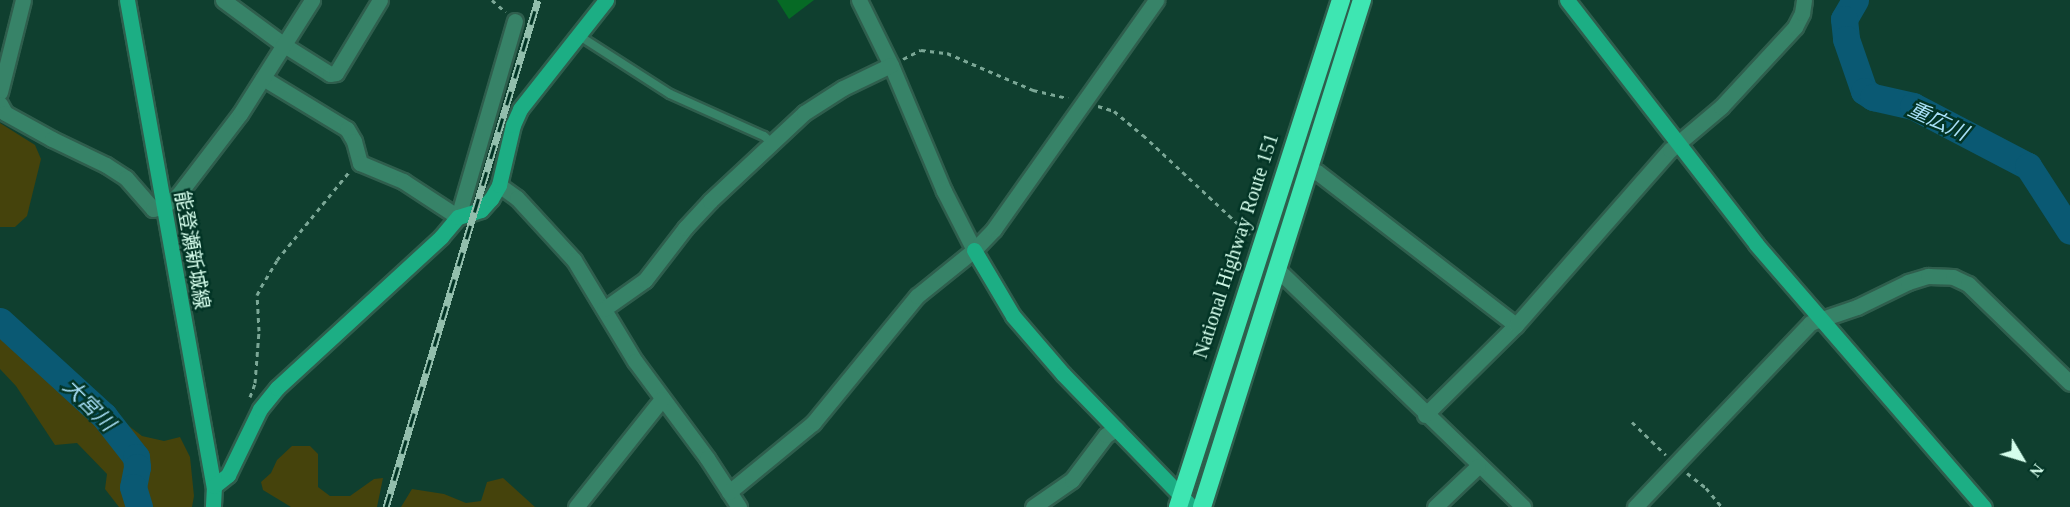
<!DOCTYPE html>
<html>
<head>
<meta charset="utf-8">
<style>
  body { margin:0 }
  #map { position:relative; width:2070px; height:507px; overflow:hidden; background:#0f3f2f; font-family:"Times New Roman","Noto Sans JP",serif }
  div>[style] { position:absolute }
  .green>* { inset:0; background:#45430c }
  .river>* { height:27px; margin:-13.5px; padding:0 13.5px; transform-origin:13.5px; border-radius:13.5px; background:#0a5973 }
  .building>* { inset:0; background:#066a25 }
  .path>* { height:3px; margin-top:-1.5px; transform-origin:0; background:repeating-linear-gradient(90deg,#7ba796 0 4.5px,transparent 0 9px) }
  .roads { filter:drop-shadow(2px 0 #2f5e4d) drop-shadow(-2px 0 #2f5e4d) drop-shadow(0 2px #2f5e4d) drop-shadow(0 -2px #2f5e4d) }
  .lane>* { height:8px; margin:-4px; padding:0 4px; transform-origin:4px; border-radius:4px; background:#378368 }
  .street>* { height:15px; margin:-7.5px; padding:0 7.5px; transform-origin:7.5px; border-radius:7.5px; background:#378368 }
  .secondary>* { height:15px; margin:-7.5px; padding:0 7.5px; transform-origin:7.5px; border-radius:7.5px; background:#1cae84 }
  .highway>* { height:18px; margin:-9px; padding:0 9px; transform-origin:9px; border-radius:9px; background:#3ee6b2 }
  .rail>* { height:7px; margin-top:-3.5px; transform-origin:0; background:repeating-linear-gradient(90deg,#023425 0 14px,#92beac 0 28px); box-sizing:border-box; border-block:2px solid #92beac }
  span { translate:-50% -50%; white-space:nowrap; text-align:center; line-height:1.15; -webkit-text-stroke:5px #023425; paint-order:stroke }
  .street-label { font-size:20px; color:#d5feec }
  .water-label { font-size:21px; color:#a7def6; font-style:italic }
  .north { position:absolute; left:1992px; top:429px; width:60px; height:60px; -webkit-text-stroke:4px #023425; paint-order:stroke; rotate:128deg; font-size:16px; font-weight:700; line-height:24px; text-align:center; color:#d5feec }
  .north::after { content:''; display:block; margin:auto; width:21px; height:27px; background:#d5feec; clip-path:polygon(50% 0,100% 100%,50% 72%,0 100%) }
</style>
</head>
<body>
<div id="map">
  <div class="green">
    <div style="clip-path:polygon(0 123px,35px 145px,41px 159px,27px 216px,15px 227px,0 227px)"></div>
    <div style="clip-path:polygon(0 332px,34px 361px,61px 363px,86px 383px,116px 416px,142px 436px,164px 441px,180px 437px,190px 457px,194px 496px,192px 507px,119px 507px,105px 489px,107px 474px,77px 443px,55px 445px,16px 386px,0 369px)"></div>
    <div style="clip-path:polygon(292px 446px,310px 446px,318px 454px,318px 487px,330px 496px,350px 496px,374px 479px,383px 478px,377px 507px,291px 507px,263px 490px,261px 482px,271px 473px,277px 460px)"></div>
    <div style="clip-path:polygon(503px 478px,535px 507px,401px 507px,412px 489px,444px 494px,466px 503px,481px 501px,487px 482px)"></div>
  </div>
  <div class="river">
    <div style="left:1855px;top:0;width:22px;rotate:120deg"></div>
    <div style="left:1844px;top:19px;width:20px;rotate:84deg"></div>
    <div style="left:1846px;top:39px;width:55px;rotate:70.9deg"></div>
    <div style="left:1864px;top:91px;width:11px;rotate:34deg"></div>
    <div style="left:1873px;top:97px;width:41px;rotate:12.7deg"></div>
    <div style="left:1913px;top:106px;width:130px;rotate:27.6deg"></div>
    <div style="left:2028px;top:166px;width:77px;rotate:57.1deg"></div>
    <div style="left:0;top:321px;width:141px;rotate:42.4deg"></div>
    <div style="left:104px;top:416px;width:52px;rotate:52deg"></div>
    <div style="left:136px;top:457px;width:10px;rotate:84deg"></div>
    <div style="left:137px;top:467px;width:20px;rotate:101deg"></div>
    <div style="left:133px;top:487px;width:21px;rotate:73deg"></div>
  </div>
  <div class="building">
    <div style="clip-path:polygon(777px 0,814px 0,789px 19px)"></div>
  </div>
  <div class="path">
    <div style="left:492px;top:0;width:18px;rotate:41deg"></div>
    <div style="left:903px;top:59px;width:20px;rotate:-27deg"></div>
    <div style="left:921px;top:50px;width:26px;rotate:7deg"></div>
    <div style="left:947px;top:53px;width:94px;rotate:23.3deg"></div>
    <div style="left:1033px;top:90px;width:36px;rotate:13deg"></div>
    <div style="left:1098px;top:106px;width:17px;rotate:17deg"></div>
    <div style="left:1114px;top:111px;width:38px;rotate:40deg"></div>
    <div style="left:1143px;top:135px;width:146px;rotate:43.1deg"></div>
    <div style="left:250px;top:397px;width:15px;rotate:-70deg"></div>
    <div style="left:255px;top:383px;width:52px;rotate:-85.6deg"></div>
    <div style="left:259px;top:331px;width:36px;rotate:-93deg"></div>
    <div style="left:257px;top:295px;width:9px;rotate:-63deg"></div>
    <div style="left:261px;top:287px;width:31px;rotate:-59deg"></div>
    <div style="left:277px;top:260px;width:114px;rotate:-50.7deg"></div>
    <div style="left:1632px;top:422px;width:47px;rotate:44.1deg"></div>
    <div style="left:1687px;top:473px;width:24px;rotate:38deg"></div>
    <div style="left:1706px;top:488px;width:25px;rotate:50deg"></div>
  </div>
  <div class="roads">
    <div class="lane">
      <div style="left:578px;top:35px;width:109px;rotate:32.7deg"></div>
      <div style="left:670px;top:94px;width:103px;rotate:24.1deg"></div>
      <div style="left:764px;top:136px;width:9px;rotate:41deg"></div>
    </div>
    <div class="street">
      <div style="left:223px;top:0;width:76px;rotate:36.4deg"></div>
      <div style="left:284px;top:45px;width:54px;rotate:32.2deg"></div>
      <div style="left:330px;top:74px;width:6px;rotate:-9deg"></div>
      <div style="left:336px;top:73px;width:85px;rotate:-58.9deg"></div>
      <div style="left:859px;top:0;width:72px;rotate:63.8deg"></div>
      <div style="left:891px;top:65px;width:137px;rotate:67.2deg"></div>
      <div style="left:944px;top:191px;width:66px;rotate:63deg"></div>
      <div style="left:263px;top:78px;width:98px;rotate:31.3deg"></div>
      <div style="left:347px;top:129px;width:14px;rotate:60deg"></div>
      <div style="left:354px;top:141px;width:23px;rotate:75deg"></div>
      <div style="left:360px;top:163px;width:47px;rotate:22.7deg"></div>
      <div style="left:403px;top:181px;width:66px;rotate:33.2deg"></div>
      <div style="left:458px;top:217px;width:204px;rotate:-73.8deg"></div>
      <div style="left:0;top:92px;width:95px;rotate:-76deg"></div>
      <div style="left:0;top:104px;width:10px;rotate:61deg"></div>
      <div style="left:5px;top:113px;width:54px;rotate:29deg"></div>
      <div style="left:52px;top:139px;width:60px;rotate:25.7deg"></div>
      <div style="left:106px;top:165px;width:24px;rotate:33deg"></div>
      <div style="left:126px;top:178px;width:41px;rotate:48.9deg"></div>
      <div style="left:153px;top:209px;width:10px;rotate:-11deg"></div>
      <div style="left:163px;top:207px;width:19px;rotate:-39deg"></div>
      <div style="left:178px;top:195px;width:102px;rotate:-52.6deg"></div>
      <div style="left:240px;top:114px;width:135px;rotate:-57.7deg"></div>
      <div style="left:1305px;top:173px;width:12px;rotate:-5deg"></div>
      <div style="left:1317px;top:172px;width:251px;rotate:37.6deg"></div>
      <div style="left:499px;top:185px;width:22px;rotate:36deg"></div>
      <div style="left:517px;top:198px;width:84px;rotate:47.4deg"></div>
      <div style="left:574px;top:260px;width:118px;rotate:58.9deg"></div>
      <div style="left:635px;top:361px;width:121px;rotate:53.4deg"></div>
      <div style="left:707px;top:458px;width:59px;rotate:56.9deg"></div>
      <div style="left:1278px;top:270px;width:341px;rotate:44deg"></div>
      <div style="left:604px;top:309px;width:50px;rotate:-35.3deg"></div>
      <div style="left:645px;top:280px;width:66px;rotate:-52.4deg"></div>
      <div style="left:685px;top:228px;width:37px;rotate:-47deg"></div>
      <div style="left:710px;top:201px;width:129px;rotate:-43.1deg"></div>
      <div style="left:804px;top:113px;width:46px;rotate:-32.7deg"></div>
      <div style="left:843px;top:88px;width:53px;rotate:-25.6deg"></div>
      <div style="left:1425px;top:415px;width:128px;rotate:-44.7deg"></div>
      <div style="left:1516px;top:325px;width:233px;rotate:-48.7deg"></div>
      <div style="left:1670px;top:150px;width:67px;rotate:-40.1deg"></div>
      <div style="left:1721px;top:107px;width:109px;rotate:-47.2deg"></div>
      <div style="left:1795px;top:27px;width:16px;rotate:-63deg"></div>
      <div style="left:1802px;top:13px;width:13px;rotate:-81deg"></div>
      <div style="left:729px;top:492px;width:109px;rotate:-39.4deg"></div>
      <div style="left:813px;top:423px;width:164px;rotate:-50.7deg"></div>
      <div style="left:917px;top:296px;width:73px;rotate:-38.9deg"></div>
      <div style="left:974px;top:250px;width:29px;rotate:-46deg"></div>
      <div style="left:994px;top:229px;width:281px;rotate:-54.7deg"></div>
      <div style="left:576px;top:507px;width:138px;rotate:-51.5deg"></div>
      <div style="left:1033px;top:507px;width:47px;rotate:-34.7deg"></div>
      <div style="left:1072px;top:480px;width:56px;rotate:-52.9deg"></div>
      <div style="left:1106px;top:435px;width:12px;rotate:-31deg"></div>
      <div style="left:1435px;top:507px;width:59px;rotate:-43.6deg"></div>
      <div style="left:1635px;top:507px;width:254px;rotate:-46.4deg"></div>
      <div style="left:1810px;top:323px;width:50px;rotate:-18.8deg"></div>
      <div style="left:1857px;top:307px;width:57px;rotate:-26.1deg"></div>
      <div style="left:1908px;top:282px;width:21px;rotate:-17deg"></div>
      <div style="left:1928px;top:276px;width:25px;rotate:2deg"></div>
      <div style="left:1953px;top:277px;width:17px;rotate:25deg"></div>
      <div style="left:1968px;top:284px;width:142px;rotate:44.1deg"></div>
    </div>
    <div class="secondary">
      <div style="left:127px;top:0;width:494px;rotate:79.9deg"></div>
      <div style="left:214px;top:486px;width:21px;rotate:93deg"></div>
      <div style="left:1567px;top:0;width:309px;rotate:52.2deg"></div>
      <div style="left:1756px;top:244px;width:348px;rotate:49.1deg"></div>
      <div style="left:974px;top:250px;width:77px;rotate:59.4deg"></div>
      <div style="left:1013px;top:316px;width:77px;rotate:49.2deg"></div>
      <div style="left:1063px;top:374px;width:185px;rotate:45.9deg"></div>
      <div style="left:214px;top:486px;width:18px;rotate:-38deg"></div>
      <div style="left:228px;top:475px;width:73px;rotate:-64.1deg"></div>
      <div style="left:260px;top:409px;width:27px;rotate:-51deg"></div>
      <div style="left:277px;top:388px;width:223px;rotate:-42.6deg"></div>
      <div style="left:441px;top:237px;width:26px;rotate:-50deg"></div>
      <div style="left:458px;top:217px;width:24px;rotate:-17deg"></div>
      <div style="left:481px;top:210px;width:15px;rotate:-48deg"></div>
      <div style="left:491px;top:199px;width:16px;rotate:-60deg"></div>
      <div style="left:499px;top:185px;width:62px;rotate:-76.9deg"></div>
      <div style="left:513px;top:125px;width:17px;rotate:-66deg"></div>
      <div style="left:520px;top:109px;width:139px;rotate:-51.7deg"></div>
    </div>
    <div class="highway">
      <div style="left:1178px;top:507px;width:533px;rotate:-72.18deg"></div>
      <div style="left:1202px;top:507px;width:532px;rotate:-72.49deg"></div>
    </div>
  </div>
  <div class="rail">
    <div style="left:386px;top:507px;width:529px;rotate:-73.31deg"></div>
  </div>
  <div class="street-label">
    <span style="left:1236px;top:246px;rotate:-72deg">National Highway Route 151</span>
    <span style="left:192px;top:250px;rotate:80deg">能登瀬新城線</span>
  </div>
  <div class="water-label">
    <span style="left:1938px;top:121px;rotate:25deg">重広川</span>
    <span style="left:89px;top:405px;rotate:45deg">大宮川</span>
  </div>
  <div class="north">N</div>
</div>
</body>
</html>
